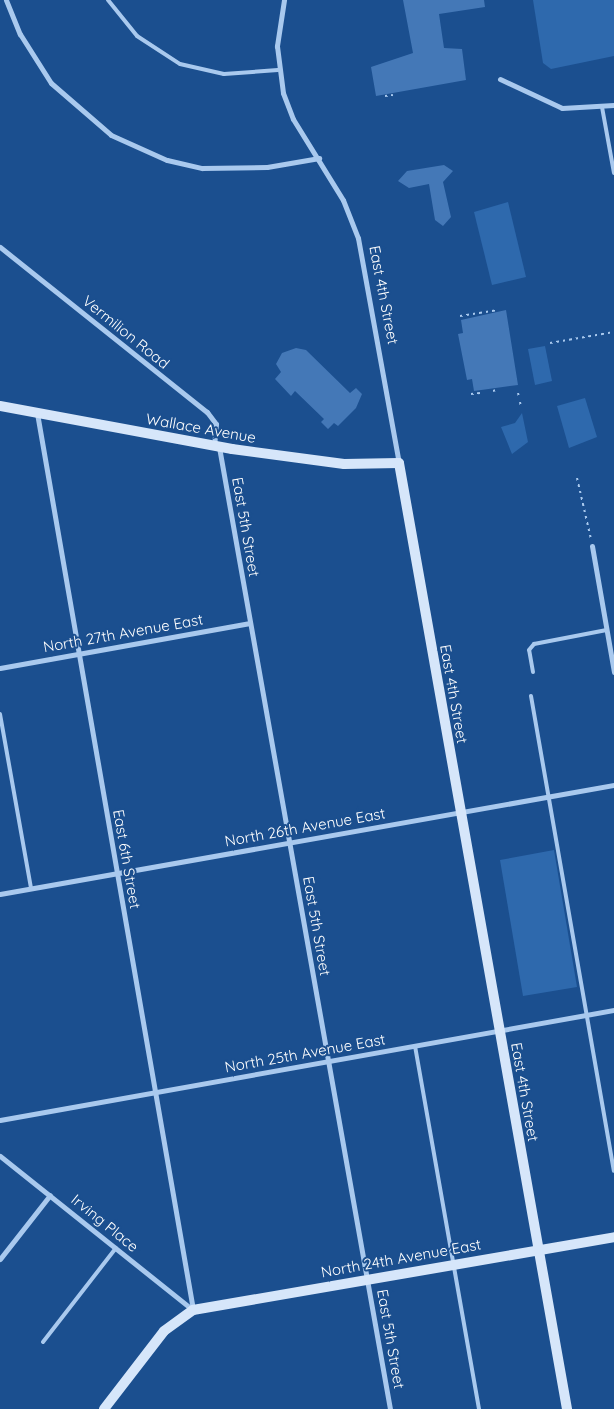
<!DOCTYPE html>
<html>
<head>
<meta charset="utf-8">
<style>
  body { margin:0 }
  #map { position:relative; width:614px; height:1409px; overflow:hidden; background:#1b4f8f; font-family:Quicksand,sans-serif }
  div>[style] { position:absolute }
  .green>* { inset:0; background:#2e69ad }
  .building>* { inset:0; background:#4478b7 }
  .path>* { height:2px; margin-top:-1px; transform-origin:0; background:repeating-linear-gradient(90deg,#a9c9ee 0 2.5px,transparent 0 6.5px) }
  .lane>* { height:4px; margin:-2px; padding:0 2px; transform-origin:2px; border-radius:2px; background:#a9c9ee }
  .street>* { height:5px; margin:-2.5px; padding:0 2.5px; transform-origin:2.5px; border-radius:2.5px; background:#a9c9ee }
  .secondary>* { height:10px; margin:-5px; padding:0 5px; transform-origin:5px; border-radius:5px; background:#d6e6fa }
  span { translate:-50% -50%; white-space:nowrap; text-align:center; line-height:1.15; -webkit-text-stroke:4px #1b4f8f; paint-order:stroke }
  .street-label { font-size:15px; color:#fff }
</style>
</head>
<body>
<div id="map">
  <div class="green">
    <div style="clip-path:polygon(533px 0,614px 0,614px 56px,551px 69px,543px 63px)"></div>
    <div style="clip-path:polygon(508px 202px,526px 277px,492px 285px,474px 212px)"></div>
    <div style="clip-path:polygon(545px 346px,552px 381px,535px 385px,528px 349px)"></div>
    <div style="clip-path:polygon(585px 398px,597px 437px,569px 448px,557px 406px)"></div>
    <div style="clip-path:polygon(522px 413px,528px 442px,512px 454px,501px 427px,515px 423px)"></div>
    <div style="clip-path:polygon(554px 850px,577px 987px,523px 996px,500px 860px)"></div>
  </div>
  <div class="building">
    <div style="clip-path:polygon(403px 0,484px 0,485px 7px,439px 14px,444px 48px,462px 49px,466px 80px,376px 96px,371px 67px,413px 53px)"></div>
    <div style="clip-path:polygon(444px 165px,453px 171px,443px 182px,451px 217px,443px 226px,435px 220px,429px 184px,409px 188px,398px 181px,407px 171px)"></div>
    <div style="clip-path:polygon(506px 310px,518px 385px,474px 391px,472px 379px,467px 380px,458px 334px,463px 333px,461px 320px)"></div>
    <div style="clip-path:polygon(296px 348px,306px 350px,350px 393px,356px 388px,362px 394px,356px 408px,338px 426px,334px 423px,328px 429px,321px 422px,324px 419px,295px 391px,291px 396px,275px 379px,281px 372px,276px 364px,282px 353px)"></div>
  </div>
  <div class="path">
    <div style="left:385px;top:96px;width:8px;rotate:-7deg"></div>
    <div style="left:460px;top:316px;width:37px;rotate:-9deg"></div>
    <div style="left:550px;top:343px;width:65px;rotate:-9.8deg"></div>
    <div style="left:493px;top:391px;width:6px;rotate:-18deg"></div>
    <div style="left:518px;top:393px;width:4px;rotate:76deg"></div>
    <div style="left:471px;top:394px;width:9px;rotate:-6deg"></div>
    <div style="left:520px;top:402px;width:5px;rotate:79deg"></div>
    <div style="left:577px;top:478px;width:63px;rotate:77.1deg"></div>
  </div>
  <div class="lane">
    <div style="left:108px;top:0;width:46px;rotate:51.1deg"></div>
    <div style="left:137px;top:36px;width:51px;rotate:33.1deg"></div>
    <div style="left:180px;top:64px;width:45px;rotate:12.8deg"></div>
    <div style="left:224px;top:74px;width:54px;rotate:-4.2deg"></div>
    <div style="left:602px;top:107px;width:67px;rotate:79.7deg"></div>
    <div style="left:533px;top:672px;width:22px;rotate:-100deg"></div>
    <div style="left:529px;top:650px;width:8px;rotate:-50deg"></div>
    <div style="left:534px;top:644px;width:74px;rotate:-10.9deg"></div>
    <div style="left:531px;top:696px;width:482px;rotate:80.1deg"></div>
    <div style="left:0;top:714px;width:177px;rotate:79.9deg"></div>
    <div style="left:415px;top:1046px;width:369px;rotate:80deg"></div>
    <div style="left:43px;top:1342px;width:119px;rotate:-52.2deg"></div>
  </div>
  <div class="street">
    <div style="left:6px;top:0;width:37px;rotate:68deg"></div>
    <div style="left:20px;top:34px;width:58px;rotate:57.7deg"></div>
    <div style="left:51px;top:83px;width:79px;rotate:40.9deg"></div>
    <div style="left:111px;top:135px;width:61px;rotate:24.1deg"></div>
    <div style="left:167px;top:160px;width:36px;rotate:13deg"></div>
    <div style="left:202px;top:168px;width:65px;rotate:-0.9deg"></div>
    <div style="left:267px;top:167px;width:53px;rotate:-9.8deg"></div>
    <div style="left:284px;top:0;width:47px;rotate:98.7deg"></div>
    <div style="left:277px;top:46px;width:47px;rotate:82.7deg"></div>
    <div style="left:283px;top:93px;width:28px;rotate:69deg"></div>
    <div style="left:293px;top:119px;width:95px;rotate:58.3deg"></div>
    <div style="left:343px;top:200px;width:41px;rotate:68.5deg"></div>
    <div style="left:358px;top:238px;width:229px;rotate:79.7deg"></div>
    <div style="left:500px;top:79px;width:68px;rotate:25.1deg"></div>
    <div style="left:562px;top:108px;width:52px;rotate:-3.3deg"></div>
    <div style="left:0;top:247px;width:265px;rotate:38.6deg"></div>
    <div style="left:207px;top:412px;width:15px;rotate:53deg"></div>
    <div style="left:216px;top:424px;width:22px;rotate:95deg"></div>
    <div style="left:37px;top:413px;width:910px;rotate:80.13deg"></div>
    <div style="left:219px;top:447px;width:977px;rotate:79.92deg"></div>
    <div style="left:592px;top:546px;width:128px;rotate:80.1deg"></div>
    <div style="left:0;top:668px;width:254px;rotate:-10.2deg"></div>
    <div style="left:0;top:894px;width:624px;rotate:-10.07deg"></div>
    <div style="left:0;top:1120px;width:624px;rotate:-10.16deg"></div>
    <div style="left:0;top:1156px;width:247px;rotate:38.6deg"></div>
    <div style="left:0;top:1259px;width:81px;rotate:-52deg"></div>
  </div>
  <div class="secondary">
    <div style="left:0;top:406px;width:236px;rotate:10.5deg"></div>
    <div style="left:232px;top:449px;width:113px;rotate:7.6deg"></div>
    <div style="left:344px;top:464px;width:55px;rotate:-1deg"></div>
    <div style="left:399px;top:463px;width:961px;rotate:79.93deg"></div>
    <div style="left:104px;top:1409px;width:98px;rotate:-52.4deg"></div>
    <div style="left:164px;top:1331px;width:36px;rotate:-36deg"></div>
    <div style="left:193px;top:1310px;width:427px;rotate:-9.8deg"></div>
  </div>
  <div class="street-label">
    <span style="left:384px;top:295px;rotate:79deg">East 4th Street</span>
    <span style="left:126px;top:332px;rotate:39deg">Vermilion Road</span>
    <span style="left:201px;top:428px;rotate:10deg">Wallace Avenue</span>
    <span style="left:246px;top:527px;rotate:80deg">East 5th Street</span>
    <span style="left:123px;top:633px;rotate:-10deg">North 27th Avenue East</span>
    <span style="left:454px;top:694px;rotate:80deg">East 4th Street</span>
    <span style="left:305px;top:827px;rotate:-10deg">North 26th Avenue East</span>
    <span style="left:127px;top:859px;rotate:80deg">East 6th Street</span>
    <span style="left:317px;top:926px;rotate:80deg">East 5th Street</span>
    <span style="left:305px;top:1053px;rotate:-10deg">North 25th Avenue East</span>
    <span style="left:525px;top:1092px;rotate:80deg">East 4th Street</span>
    <span style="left:105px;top:1223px;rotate:39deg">Irving Place</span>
    <span style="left:401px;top:1258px;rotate:-10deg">North 24th Avenue East</span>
    <span style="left:391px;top:1339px;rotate:80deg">East 5th Street</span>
  </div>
</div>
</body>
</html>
